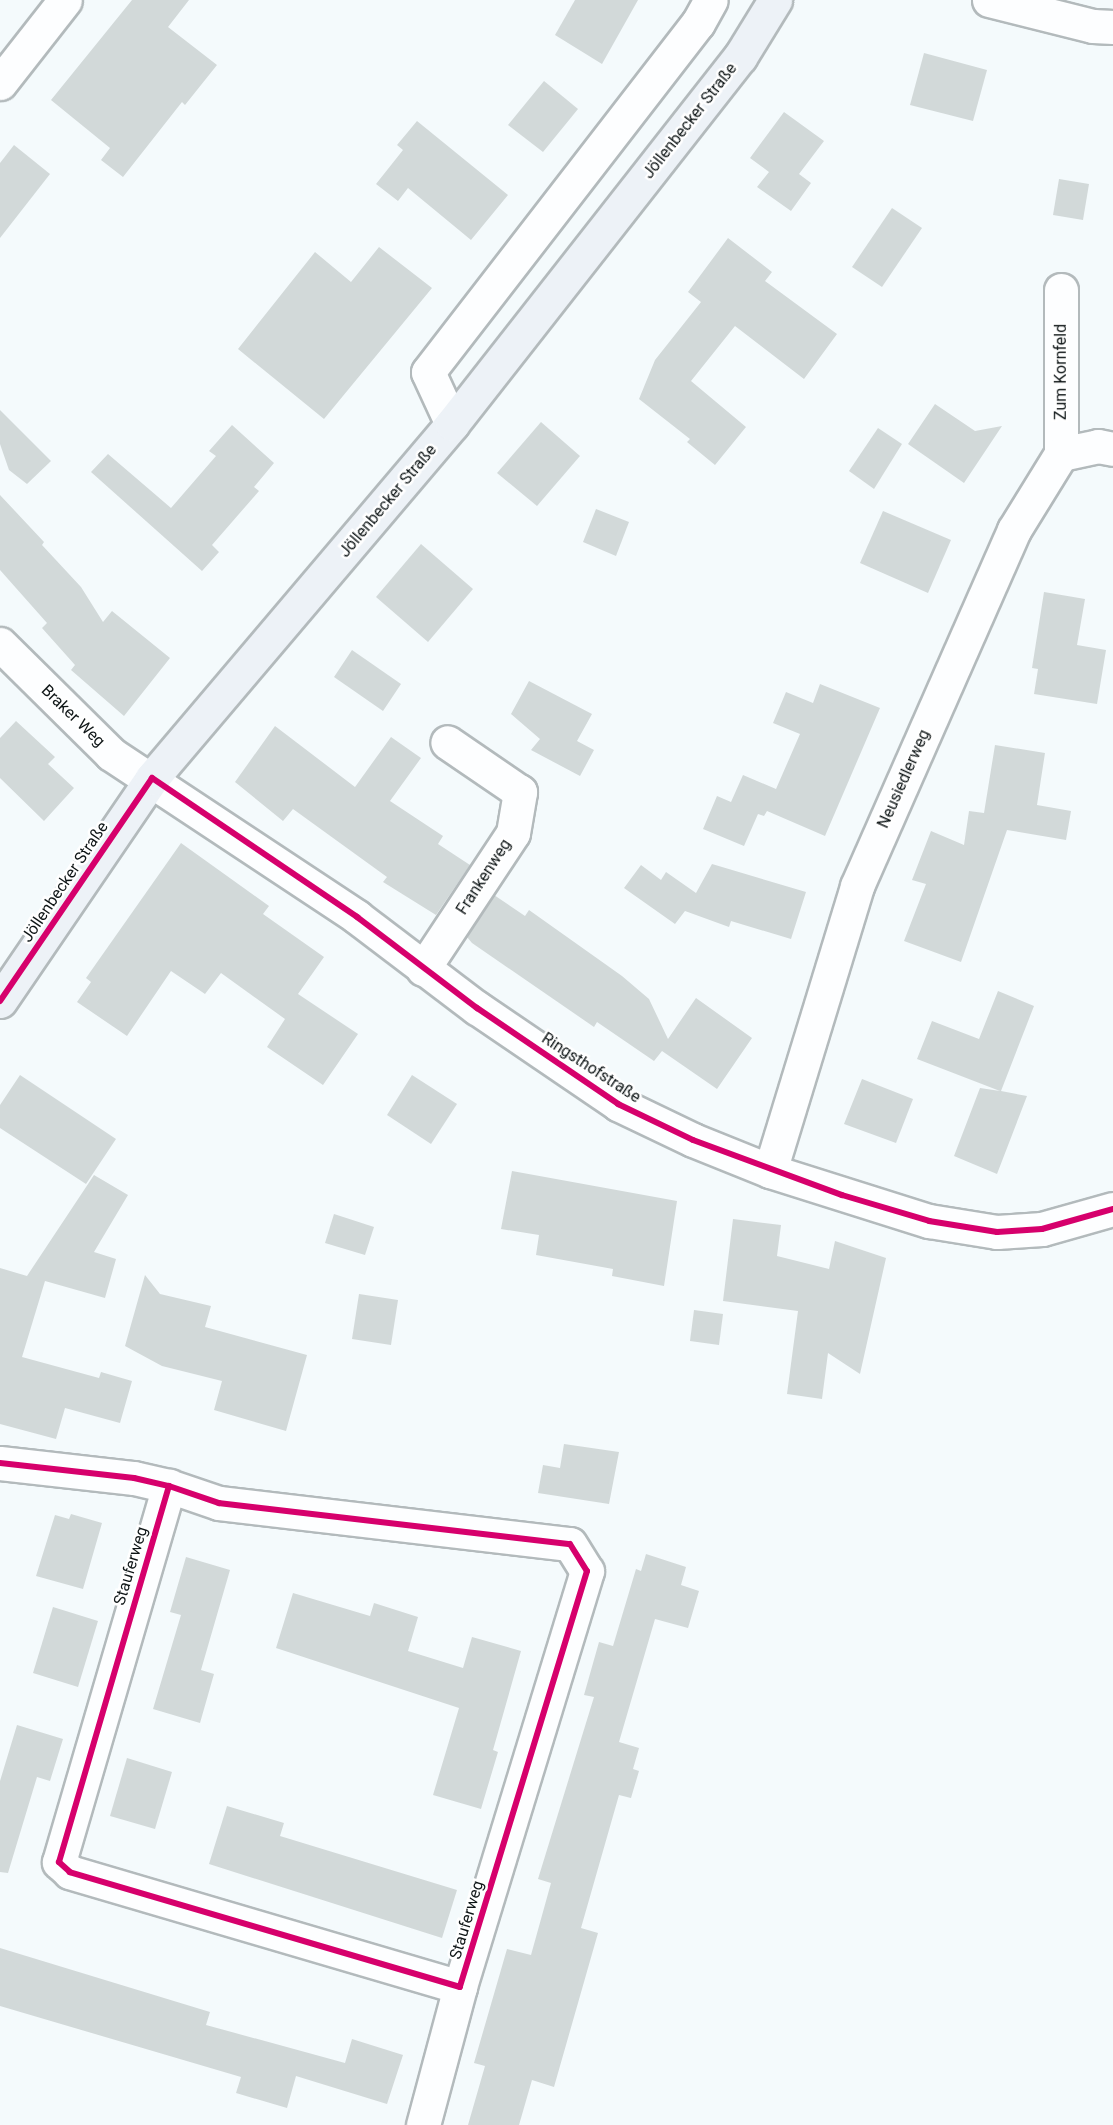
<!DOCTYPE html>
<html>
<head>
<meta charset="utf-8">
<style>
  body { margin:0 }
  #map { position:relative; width:1113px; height:2125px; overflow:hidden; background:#f4fafc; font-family:Roboto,sans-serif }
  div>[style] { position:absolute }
  .building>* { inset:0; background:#d2d9d9 }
  .roads { filter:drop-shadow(2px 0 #b3babc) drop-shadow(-2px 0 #b3babc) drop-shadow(0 2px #b3babc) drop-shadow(0 -2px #b3babc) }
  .minor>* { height:33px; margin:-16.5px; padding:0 16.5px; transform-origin:16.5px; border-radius:16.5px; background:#fdfeff }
  .major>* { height:33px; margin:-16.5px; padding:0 16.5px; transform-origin:16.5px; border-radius:16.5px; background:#edf2f7 }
  .cycleway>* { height:6px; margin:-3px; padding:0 3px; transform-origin:3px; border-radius:3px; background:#d6006c }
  span { translate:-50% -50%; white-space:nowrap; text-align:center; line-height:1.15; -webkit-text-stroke:5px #fff; paint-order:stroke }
  .street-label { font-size:16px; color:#0e1516 }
</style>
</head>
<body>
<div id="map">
  <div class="building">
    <div style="clip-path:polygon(132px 0,189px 0,168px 27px,217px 65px,185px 105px,182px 102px,123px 177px,101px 160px,110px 148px,51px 100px)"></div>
    <div style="clip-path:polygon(575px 0,638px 0,602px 64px,555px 35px)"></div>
    <div style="clip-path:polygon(924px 53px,987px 70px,973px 121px,910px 105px)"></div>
    <div style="clip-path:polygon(544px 81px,578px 109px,543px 152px,508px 125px)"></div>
    <div style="clip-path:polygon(784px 112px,824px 141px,799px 174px,811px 183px,791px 211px,757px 187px,769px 172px,750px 158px)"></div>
    <div style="clip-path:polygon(417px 121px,508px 195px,471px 240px,408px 188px,398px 201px,376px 184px,403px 150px,397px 145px)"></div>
    <div style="clip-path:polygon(14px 145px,50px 174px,0 238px,0 163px)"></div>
    <div style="clip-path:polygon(1059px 179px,1089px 184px,1083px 220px,1053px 215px)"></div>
    <div style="clip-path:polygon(892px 208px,922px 228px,882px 287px,852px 267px)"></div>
    <div style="clip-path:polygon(728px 238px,772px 272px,765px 281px,837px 334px,804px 379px,735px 326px,691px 381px,746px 427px,715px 465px,687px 442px,690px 439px,639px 399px,655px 360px,701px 302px,688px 292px)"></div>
    <div style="clip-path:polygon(379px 247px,432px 288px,324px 419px,238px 349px,315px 252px,351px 282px)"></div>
    <div style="clip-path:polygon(935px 404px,975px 431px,1002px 426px,964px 483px,908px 444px)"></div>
    <div style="clip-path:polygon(0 410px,51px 461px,27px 484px,9px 470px,0 444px)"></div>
    <div style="clip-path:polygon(541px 422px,580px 456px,537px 506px,497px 473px)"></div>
    <div style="clip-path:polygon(232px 425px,274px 463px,254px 487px,259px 491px,212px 545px,219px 552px,202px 571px,91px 472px,108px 454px,171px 508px,216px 456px,209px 451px)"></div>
    <div style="clip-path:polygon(878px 428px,902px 444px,874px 489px,849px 471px)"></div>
    <div style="clip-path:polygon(0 495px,44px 542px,42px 545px,81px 587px,103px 622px,112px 611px,170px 658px,124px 716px,71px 670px,75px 665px,42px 628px,47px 623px,0 570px)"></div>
    <div style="clip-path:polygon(596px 509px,629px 522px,616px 556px,583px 542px)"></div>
    <div style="clip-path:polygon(883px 511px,951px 540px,928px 593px,860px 563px)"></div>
    <div style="clip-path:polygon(421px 544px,473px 589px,428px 642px,376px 597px)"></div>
    <div style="clip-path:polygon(1044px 592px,1085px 599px,1077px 645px,1106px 650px,1097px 704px,1034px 694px,1038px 669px,1032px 668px)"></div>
    <div style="clip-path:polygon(352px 650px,401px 684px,383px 711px,334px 677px)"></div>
    <div style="clip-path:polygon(529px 681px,592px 714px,577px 741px,594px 750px,580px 776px,531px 750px,540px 739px,511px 714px)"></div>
    <div style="clip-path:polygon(820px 684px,880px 708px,825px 836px,767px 811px,764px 816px,758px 814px,744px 846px,703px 829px,717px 796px,731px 802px,743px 775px,776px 789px,800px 734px,773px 723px,786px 692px,813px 703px)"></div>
    <div style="clip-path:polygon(16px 721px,55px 757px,48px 764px,74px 788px,44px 821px,0 778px,0 738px)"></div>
    <div style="clip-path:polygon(275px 726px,355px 787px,391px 737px,421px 758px,390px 801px,443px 836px,438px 844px,470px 865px,436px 915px,383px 882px,387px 877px,293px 809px,283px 821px,235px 782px)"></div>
    <div style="clip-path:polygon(995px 745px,1045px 753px,1037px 805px,1071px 811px,1066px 840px,1007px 830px,961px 962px,904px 941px,926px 884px,912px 880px,931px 831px,964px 845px,969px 811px,984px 813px)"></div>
    <div style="clip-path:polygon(181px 843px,269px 906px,263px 914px,324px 957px,298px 994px,358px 1034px,323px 1085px,267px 1047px,285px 1019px,221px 973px,205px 994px,171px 971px,127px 1036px,77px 1002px,91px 982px,86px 978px)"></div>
    <div style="clip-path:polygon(712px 864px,806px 892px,791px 939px,731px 921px,729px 927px,685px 911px,675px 924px,624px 888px,641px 865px,661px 880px,666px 872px,696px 893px)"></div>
    <div style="clip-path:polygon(494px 895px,525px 916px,529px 910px,622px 976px,649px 999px,668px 1039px,696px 998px,752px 1038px,717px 1089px,662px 1051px,654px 1061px,597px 1022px,594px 1027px,472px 943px,467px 937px)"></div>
    <div style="clip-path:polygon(998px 991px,1034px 1006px,1001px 1091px,1027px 1096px,997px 1174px,954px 1156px,980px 1088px,1000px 1091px,917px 1059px,932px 1021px,979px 1039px)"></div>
    <div style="clip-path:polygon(20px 1075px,116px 1139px,86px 1184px,0 1128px,0 1105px)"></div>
    <div style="clip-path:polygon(412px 1075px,457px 1104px,431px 1144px,387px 1115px)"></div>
    <div style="clip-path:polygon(862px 1079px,913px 1099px,896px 1143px,844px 1124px)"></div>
    <div style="clip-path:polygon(512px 1171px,677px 1201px,664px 1286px,612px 1276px,613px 1269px,536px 1255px,539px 1235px,501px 1229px)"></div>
    <div style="clip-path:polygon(94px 1175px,128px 1195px,94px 1252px,116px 1259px,105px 1298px,45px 1281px,22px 1357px,99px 1378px,101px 1372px,132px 1381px,120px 1423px,65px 1408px,56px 1439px,0 1424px,0 1268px,27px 1276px)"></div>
    <div style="clip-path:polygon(334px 1214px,374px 1227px,365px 1255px,325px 1243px)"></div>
    <div style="clip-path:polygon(733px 1219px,781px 1225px,777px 1256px,829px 1269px,835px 1241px,886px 1258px,860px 1374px,828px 1353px,822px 1399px,787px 1394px,798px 1311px,723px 1301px)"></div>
    <div style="clip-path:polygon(145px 1275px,160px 1294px,211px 1306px,205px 1327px,307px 1355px,286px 1431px,214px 1410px,222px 1381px,162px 1366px,125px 1346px)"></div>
    <div style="clip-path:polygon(359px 1294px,398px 1300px,391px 1345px,352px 1339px)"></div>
    <div style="clip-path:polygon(694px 1310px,723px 1314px,719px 1345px,690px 1341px)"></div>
    <div style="clip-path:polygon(564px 1444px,619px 1452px,609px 1504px,538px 1493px,543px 1465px,560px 1468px)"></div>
    <div style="clip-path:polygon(71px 1514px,102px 1523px,83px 1589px,36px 1576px,55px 1515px,69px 1519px)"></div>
    <div style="clip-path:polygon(646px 1554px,686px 1567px,681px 1585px,699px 1591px,688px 1628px,655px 1619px,619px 1742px,639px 1748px,633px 1769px,639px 1771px,631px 1798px,619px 1795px,581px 1928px,598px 1933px,554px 2087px,532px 2080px,519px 2125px,468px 2125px,485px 2066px,474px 2063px,507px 1949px,531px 1955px,551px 1883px,538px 1879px,594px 1697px,584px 1695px,599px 1642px,613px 1646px,636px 1569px,641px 1571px)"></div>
    <div style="clip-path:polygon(186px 1557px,230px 1570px,201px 1670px,214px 1674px,200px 1723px,153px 1709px,181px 1615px,170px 1612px)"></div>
    <div style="clip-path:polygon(293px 1593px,370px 1616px,374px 1603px,418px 1617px,408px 1651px,463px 1668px,472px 1637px,521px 1651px,493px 1750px,498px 1752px,481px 1809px,433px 1795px,459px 1708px,276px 1648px)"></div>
    <div style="clip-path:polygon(53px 1607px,98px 1621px,78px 1687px,33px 1673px)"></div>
    <div style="clip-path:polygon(17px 1725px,63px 1739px,50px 1781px,37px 1777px,8px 1873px,0 1872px,0 1781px)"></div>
    <div style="clip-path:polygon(127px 1758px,172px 1772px,155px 1829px,110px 1816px)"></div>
    <div style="clip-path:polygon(227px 1806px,284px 1823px,280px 1836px,457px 1890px,442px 1938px,209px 1864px)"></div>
    <div style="clip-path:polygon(0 1948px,210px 2012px,206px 2025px,345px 2063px,352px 2039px,403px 2055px,387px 2104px,296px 2076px,287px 2108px,236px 2093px,241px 2077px,0 2006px)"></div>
  </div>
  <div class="roads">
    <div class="minor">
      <div style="left:989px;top:0;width:107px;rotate:14deg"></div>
      <div style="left:1093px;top:26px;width:20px;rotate:3deg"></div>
      <div style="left:0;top:83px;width:105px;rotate:-51.9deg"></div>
      <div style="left:1061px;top:290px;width:164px;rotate:90deg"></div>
      <div style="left:452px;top:424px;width:57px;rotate:-114.8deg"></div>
      <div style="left:428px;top:372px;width:441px;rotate:-52.3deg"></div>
      <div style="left:698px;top:23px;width:26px;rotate:-61deg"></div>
      <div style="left:0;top:644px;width:156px;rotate:44.7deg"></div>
      <div style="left:111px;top:754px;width:295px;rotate:33.5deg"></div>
      <div style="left:357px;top:917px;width:151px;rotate:37.2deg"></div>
      <div style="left:477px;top:1008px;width:171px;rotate:34.2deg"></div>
      <div style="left:618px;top:1104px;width:83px;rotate:25.6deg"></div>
      <div style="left:693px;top:1140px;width:83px;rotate:21.9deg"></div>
      <div style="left:770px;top:1171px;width:167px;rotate:17.5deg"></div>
      <div style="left:929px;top:1221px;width:69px;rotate:9.2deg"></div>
      <div style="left:997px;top:1232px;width:45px;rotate:-3.8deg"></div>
      <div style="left:1042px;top:1229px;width:74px;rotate:-15.7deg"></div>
      <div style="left:423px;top:969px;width:163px;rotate:-56.5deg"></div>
      <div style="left:513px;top:833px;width:42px;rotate:-80.3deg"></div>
      <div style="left:520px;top:792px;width:88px;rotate:-145.6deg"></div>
      <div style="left:770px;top:1171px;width:298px;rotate:-73deg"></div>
      <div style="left:857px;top:886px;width:389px;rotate:-66.2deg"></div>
      <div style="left:1014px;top:530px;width:89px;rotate:-58.3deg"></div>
      <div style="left:1061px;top:454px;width:38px;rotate:-12deg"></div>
      <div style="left:1098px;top:446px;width:15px;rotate:11deg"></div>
      <div style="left:0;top:1463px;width:135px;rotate:6.4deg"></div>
      <div style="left:134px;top:1478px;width:36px;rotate:13deg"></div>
      <div style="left:169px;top:1486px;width:53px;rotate:18.8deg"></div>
      <div style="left:219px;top:1503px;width:353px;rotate:6.7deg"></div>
      <div style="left:570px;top:1544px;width:32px;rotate:58deg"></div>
      <div style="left:587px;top:1571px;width:435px;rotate:107deg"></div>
      <div style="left:460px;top:1987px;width:407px;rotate:-163.6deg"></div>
      <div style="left:70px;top:1872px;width:15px;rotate:-138deg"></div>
      <div style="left:59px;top:1862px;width:392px;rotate:-73.7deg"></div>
      <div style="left:423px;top:2125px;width:143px;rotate:-75deg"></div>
    </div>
    <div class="major">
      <div style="left:0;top:1001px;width:270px;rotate:-55.7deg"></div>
      <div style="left:152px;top:778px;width:464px;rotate:-49.7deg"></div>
      <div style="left:452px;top:424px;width:467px;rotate:-51.9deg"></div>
      <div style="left:740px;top:57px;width:67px;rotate:-58.4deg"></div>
    </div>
  </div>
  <div class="cycleway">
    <div style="left:0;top:1001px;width:270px;rotate:-55.7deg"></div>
    <div style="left:152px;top:778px;width:248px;rotate:34.1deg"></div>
    <div style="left:357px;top:917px;width:151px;rotate:37.2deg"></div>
    <div style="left:477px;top:1008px;width:171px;rotate:34.2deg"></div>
    <div style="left:618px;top:1104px;width:83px;rotate:25.6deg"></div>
    <div style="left:693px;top:1140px;width:159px;rotate:20.3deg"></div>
    <div style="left:842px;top:1195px;width:91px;rotate:16.6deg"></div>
    <div style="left:929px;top:1221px;width:69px;rotate:9.2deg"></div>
    <div style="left:997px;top:1232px;width:45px;rotate:-3.8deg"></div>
    <div style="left:1042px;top:1229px;width:74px;rotate:-15.7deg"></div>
    <div style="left:0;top:1463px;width:135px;rotate:6.4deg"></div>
    <div style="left:134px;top:1478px;width:36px;rotate:13deg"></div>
    <div style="left:169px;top:1486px;width:53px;rotate:18.8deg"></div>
    <div style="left:219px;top:1503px;width:353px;rotate:6.7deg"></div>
    <div style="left:570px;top:1544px;width:32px;rotate:58deg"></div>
    <div style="left:587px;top:1571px;width:435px;rotate:107deg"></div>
    <div style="left:460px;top:1987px;width:407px;rotate:-163.6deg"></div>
    <div style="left:70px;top:1872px;width:15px;rotate:-138deg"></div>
    <div style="left:59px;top:1862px;width:392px;rotate:-73.7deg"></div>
  </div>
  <div class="street-label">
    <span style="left:690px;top:121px;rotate:-52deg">Jöllenbecker Straße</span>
    <span style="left:1061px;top:372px;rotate:-90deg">Zum Kornfeld</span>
    <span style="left:388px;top:501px;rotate:-50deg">Jöllenbecker Straße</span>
    <span style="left:73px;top:716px;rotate:44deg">Braker Weg</span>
    <span style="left:904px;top:779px;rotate:-66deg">Neusiedlerweg</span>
    <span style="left:484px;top:877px;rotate:-57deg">Frankenweg</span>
    <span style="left:65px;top:882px;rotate:-56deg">Jöllenbecker Straße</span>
    <span style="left:591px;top:1068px;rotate:33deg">Ringsthofstraße</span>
    <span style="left:131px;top:1566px;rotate:-73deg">Stauferweg</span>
    <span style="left:467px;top:1920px;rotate:-73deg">Stauferweg</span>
  </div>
</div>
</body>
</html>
